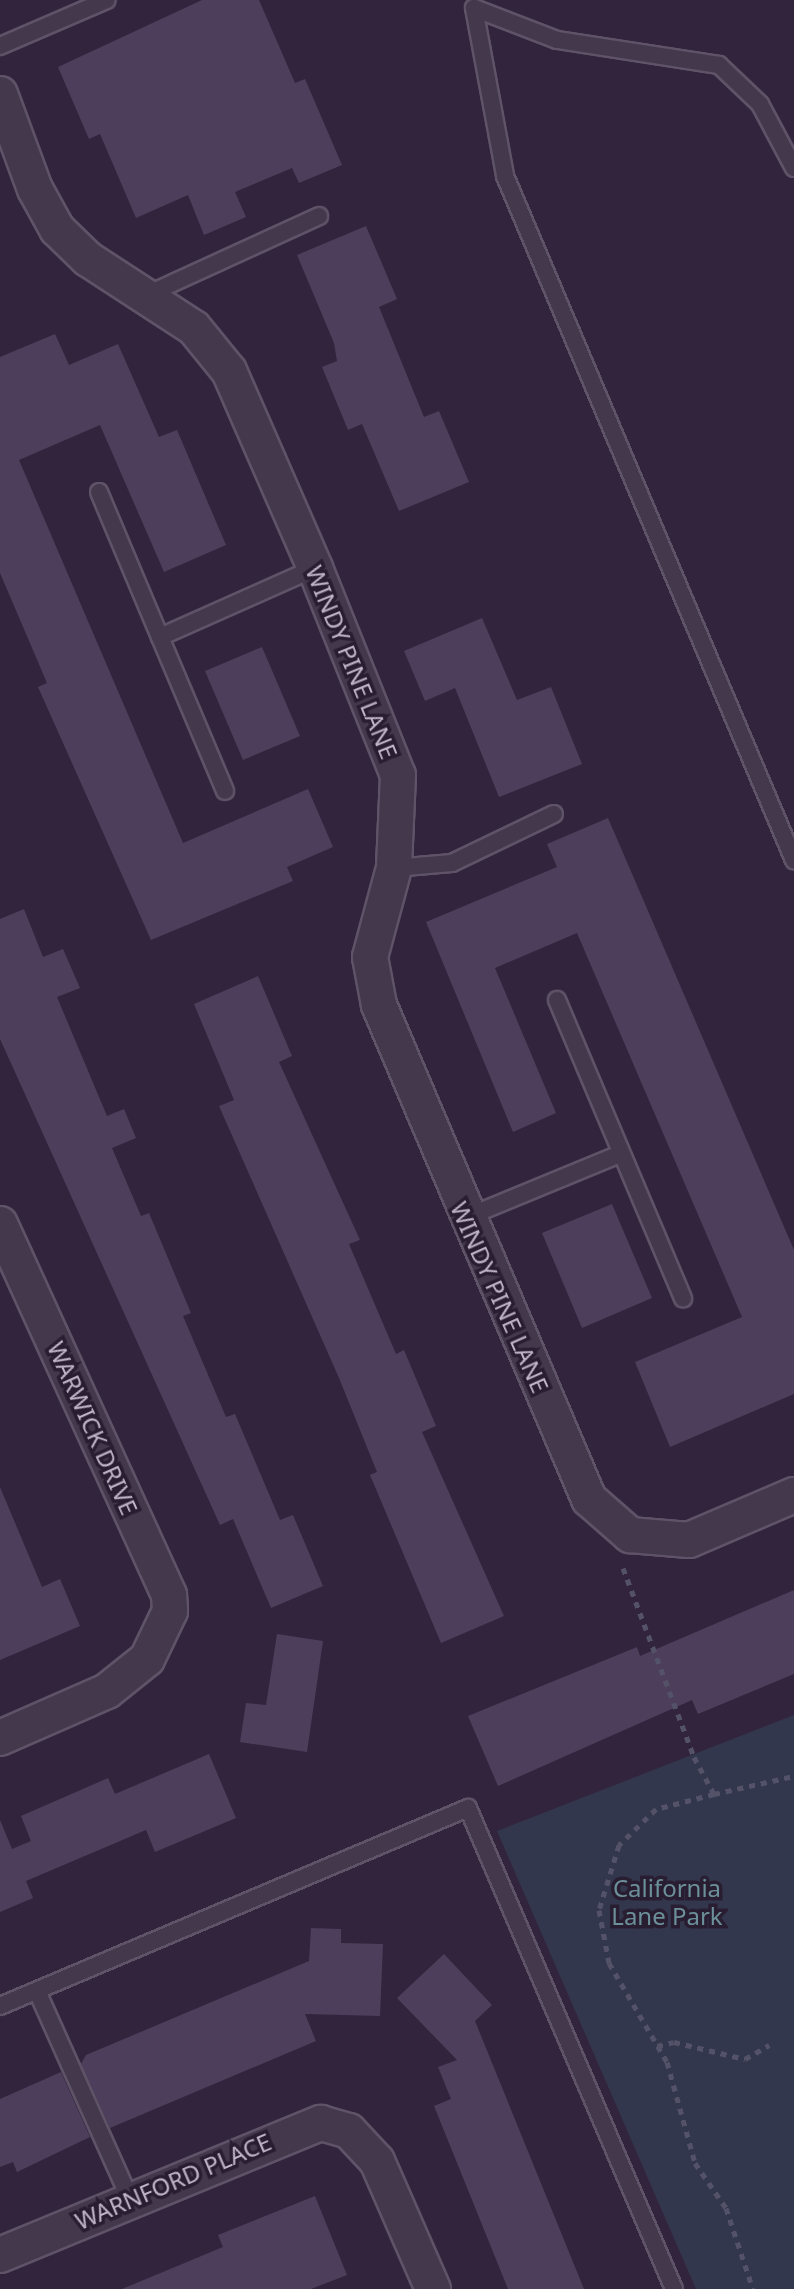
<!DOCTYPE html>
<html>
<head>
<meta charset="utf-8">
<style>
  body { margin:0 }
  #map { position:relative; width:794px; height:2289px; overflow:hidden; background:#32243d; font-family:"Noto Sans",sans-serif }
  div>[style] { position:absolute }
  .green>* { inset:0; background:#33374d }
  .building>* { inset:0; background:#4d3e5b }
  .path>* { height:5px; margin-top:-2.5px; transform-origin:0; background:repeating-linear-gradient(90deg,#545268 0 6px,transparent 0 12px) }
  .roads { filter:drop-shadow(2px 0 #5f5368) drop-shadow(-2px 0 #5f5368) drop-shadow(0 2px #5f5368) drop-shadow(0 -2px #5f5368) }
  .lane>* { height:16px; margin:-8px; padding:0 8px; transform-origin:8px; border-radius:8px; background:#44384d }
  .street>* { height:34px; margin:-17px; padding:0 17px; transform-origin:17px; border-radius:17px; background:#44384d }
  span { translate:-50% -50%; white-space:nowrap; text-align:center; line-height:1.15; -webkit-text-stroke:7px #291d32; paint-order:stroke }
  .street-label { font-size:24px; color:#c0b4c8 }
  .park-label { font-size:24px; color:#6b9099 }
</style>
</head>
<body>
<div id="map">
  <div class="green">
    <div style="clip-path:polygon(794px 1715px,794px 2289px,696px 2289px,497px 1831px)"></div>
  </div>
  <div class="building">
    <div style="clip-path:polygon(202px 0,259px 0,295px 83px,305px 79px,342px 165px,299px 183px,292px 168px,235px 192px,246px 217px,204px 235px,188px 195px,136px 218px,100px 134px,89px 139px,58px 67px)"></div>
    <div style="clip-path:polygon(366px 226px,397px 299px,379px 307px,424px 417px,439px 411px,469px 482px,399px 511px,362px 424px,348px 430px,322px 367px,337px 361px,334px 343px,297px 255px)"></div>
    <div style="clip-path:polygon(55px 334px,69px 365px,118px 344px,159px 437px,177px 430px,226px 545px,164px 572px,100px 425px,19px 460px,183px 843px,308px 789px,333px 847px,287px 867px,293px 881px,151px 940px,38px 687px,47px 683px,0 573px,0 357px)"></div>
    <div style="clip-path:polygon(482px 618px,517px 700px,551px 687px,582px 764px,499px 797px,455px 688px,425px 701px,404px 651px)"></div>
    <div style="clip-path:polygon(262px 647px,300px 736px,243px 760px,205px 671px)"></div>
    <div style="clip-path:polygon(608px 818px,794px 1250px,794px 1394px,670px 1447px,635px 1362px,742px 1317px,577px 933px,495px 968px,556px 1113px,513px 1132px,426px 922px,557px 867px,547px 844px)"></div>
    <div style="clip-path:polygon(24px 909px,43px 957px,63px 949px,80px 988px,57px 997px,107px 1116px,124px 1109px,136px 1138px,112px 1148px,141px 1216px,149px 1213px,191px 1313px,183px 1316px,226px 1417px,235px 1414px,280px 1520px,293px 1515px,323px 1586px,271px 1608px,233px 1519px,220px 1525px,0 1039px,0 919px)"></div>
    <div style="clip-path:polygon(258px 976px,292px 1056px,279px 1062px,360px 1240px,349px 1244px,396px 1354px,404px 1350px,436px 1426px,422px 1432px,504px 1616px,441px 1643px,370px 1475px,377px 1472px,339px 1378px,219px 1106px,234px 1100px,194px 1004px)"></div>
    <div style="clip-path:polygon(612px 1204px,652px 1298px,582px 1328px,542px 1233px)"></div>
    <div style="clip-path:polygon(0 1487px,42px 1587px,60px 1579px,80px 1626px,0 1660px)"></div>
    <div style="clip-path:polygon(794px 1590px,794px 1674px,698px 1714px,692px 1700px,498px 1786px,468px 1716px,637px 1647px,640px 1656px)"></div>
    <div style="clip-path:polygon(277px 1634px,323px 1641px,307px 1752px,240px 1742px,246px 1703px,266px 1705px)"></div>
    <div style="clip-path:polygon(209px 1754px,236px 1818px,155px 1852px,146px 1830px,26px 1881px,33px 1898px,0 1912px,0 1820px,12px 1849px,31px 1841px,21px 1816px,108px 1778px,115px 1794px)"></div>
    <div style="clip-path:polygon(311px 1928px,341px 1929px,341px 1943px,383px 1944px,380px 2016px,305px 2014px,316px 2041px,110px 2128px,81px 2064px,86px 2055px,309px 1961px)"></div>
    <div style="clip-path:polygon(444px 1954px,492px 2005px,475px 2021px,584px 2289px,508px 2289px,434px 2106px,451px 2099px,438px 2067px,457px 2060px,397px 1998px)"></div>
    <div style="clip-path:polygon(61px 2072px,90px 2137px,17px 2172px,13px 2162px,0 2167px,0 2099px)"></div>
    <div style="clip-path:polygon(315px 2196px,347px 2275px,311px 2289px,122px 2289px,223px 2247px,218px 2235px)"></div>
  </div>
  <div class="path">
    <div style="left:623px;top:1568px;width:202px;rotate:69.4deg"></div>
    <div style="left:694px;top:1757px;width:42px;rotate:61.6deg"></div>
    <div style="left:714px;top:1794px;width:60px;rotate:165.5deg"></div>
    <div style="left:656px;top:1809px;width:52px;rotate:135.8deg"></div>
    <div style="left:619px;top:1845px;width:68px;rotate:107.1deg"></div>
    <div style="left:599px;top:1910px;width:54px;rotate:79.3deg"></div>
    <div style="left:609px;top:1963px;width:115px;rotate:59.6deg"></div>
    <div style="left:667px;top:2062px;width:105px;rotate:74.5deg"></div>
    <div style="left:695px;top:2163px;width:55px;rotate:55.4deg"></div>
    <div style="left:726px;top:2208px;width:85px;rotate:71.6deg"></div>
    <div style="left:714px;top:1794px;width:82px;rotate:-12.7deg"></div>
    <div style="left:657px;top:2046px;width:17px;rotate:-13deg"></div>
    <div style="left:674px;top:2042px;width:73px;rotate:13.5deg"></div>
    <div style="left:745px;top:2059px;width:28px;rotate:-30deg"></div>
  </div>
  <div class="roads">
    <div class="lane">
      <div style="left:0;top:46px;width:116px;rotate:-23.3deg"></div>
      <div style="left:794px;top:168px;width:72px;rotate:-118deg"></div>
      <div style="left:760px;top:104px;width:57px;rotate:-136.4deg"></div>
      <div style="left:719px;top:65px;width:164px;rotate:-171.2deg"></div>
      <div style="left:557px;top:40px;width:89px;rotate:-158.9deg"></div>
      <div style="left:474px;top:8px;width:171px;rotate:79.5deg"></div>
      <div style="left:505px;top:176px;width:743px;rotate:67.1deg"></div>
      <div style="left:149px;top:294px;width:187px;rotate:-24.6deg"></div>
      <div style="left:99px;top:492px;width:157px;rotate:67.2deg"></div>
      <div style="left:160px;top:637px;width:170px;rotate:-24deg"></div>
      <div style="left:160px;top:637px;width:167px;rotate:67.1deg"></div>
      <div style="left:394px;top:868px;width:58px;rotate:-4.9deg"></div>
      <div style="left:452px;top:863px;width:113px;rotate:-25.7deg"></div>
      <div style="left:557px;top:1000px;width:324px;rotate:67.1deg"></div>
      <div style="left:467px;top:1217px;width:165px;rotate:-22.4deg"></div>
      <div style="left:37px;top:1991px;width:228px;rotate:65.9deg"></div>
      <div style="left:0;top:2006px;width:508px;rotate:-22.93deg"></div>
      <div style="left:468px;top:1808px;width:523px;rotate:66.82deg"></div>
    </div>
    <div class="street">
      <div style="left:0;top:94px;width:101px;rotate:69.8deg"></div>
      <div style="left:35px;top:189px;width:46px;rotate:61.2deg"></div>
      <div style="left:57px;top:229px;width:43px;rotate:44.1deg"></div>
      <div style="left:88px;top:259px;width:126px;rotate:33.1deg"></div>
      <div style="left:194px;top:328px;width:55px;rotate:50.9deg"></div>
      <div style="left:229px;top:371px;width:215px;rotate:66.4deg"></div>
      <div style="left:315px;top:568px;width:223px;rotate:68.2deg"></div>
      <div style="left:398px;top:775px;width:93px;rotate:92.5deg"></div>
      <div style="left:394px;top:868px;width:92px;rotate:105.1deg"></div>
      <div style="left:370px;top:957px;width:49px;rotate:79.4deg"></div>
      <div style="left:379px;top:1005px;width:537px;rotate:66.97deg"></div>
      <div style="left:589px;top:1499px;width:55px;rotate:41.3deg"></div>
      <div style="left:630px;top:1535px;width:59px;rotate:4.8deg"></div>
      <div style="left:689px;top:1540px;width:114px;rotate:-23.2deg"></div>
      <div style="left:0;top:1224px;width:408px;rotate:65.5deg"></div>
      <div style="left:169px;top:1595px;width:16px;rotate:86deg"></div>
      <div style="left:170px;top:1611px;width:53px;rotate:115.6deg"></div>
      <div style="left:147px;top:1659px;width:51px;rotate:141.3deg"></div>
      <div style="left:107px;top:1691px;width:117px;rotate:156.3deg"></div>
      <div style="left:0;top:2255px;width:347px;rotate:-22.4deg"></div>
      <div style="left:321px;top:2123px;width:29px;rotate:16deg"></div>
      <div style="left:349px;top:2131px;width:41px;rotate:47deg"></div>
      <div style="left:377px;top:2161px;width:140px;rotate:66.4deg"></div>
    </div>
  </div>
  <div class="street-label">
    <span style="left:352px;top:662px;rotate:68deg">WINDY PINE LANE</span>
    <span style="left:500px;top:1297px;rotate:66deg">WINDY PINE LANE</span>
    <span style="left:93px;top:1428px;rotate:66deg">WARWICK DRIVE</span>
    <span style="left:173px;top:2181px;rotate:-23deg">WARNFORD PLACE</span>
  </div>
  <div class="park-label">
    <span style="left:667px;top:1902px">California<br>Lane Park</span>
  </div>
</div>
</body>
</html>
